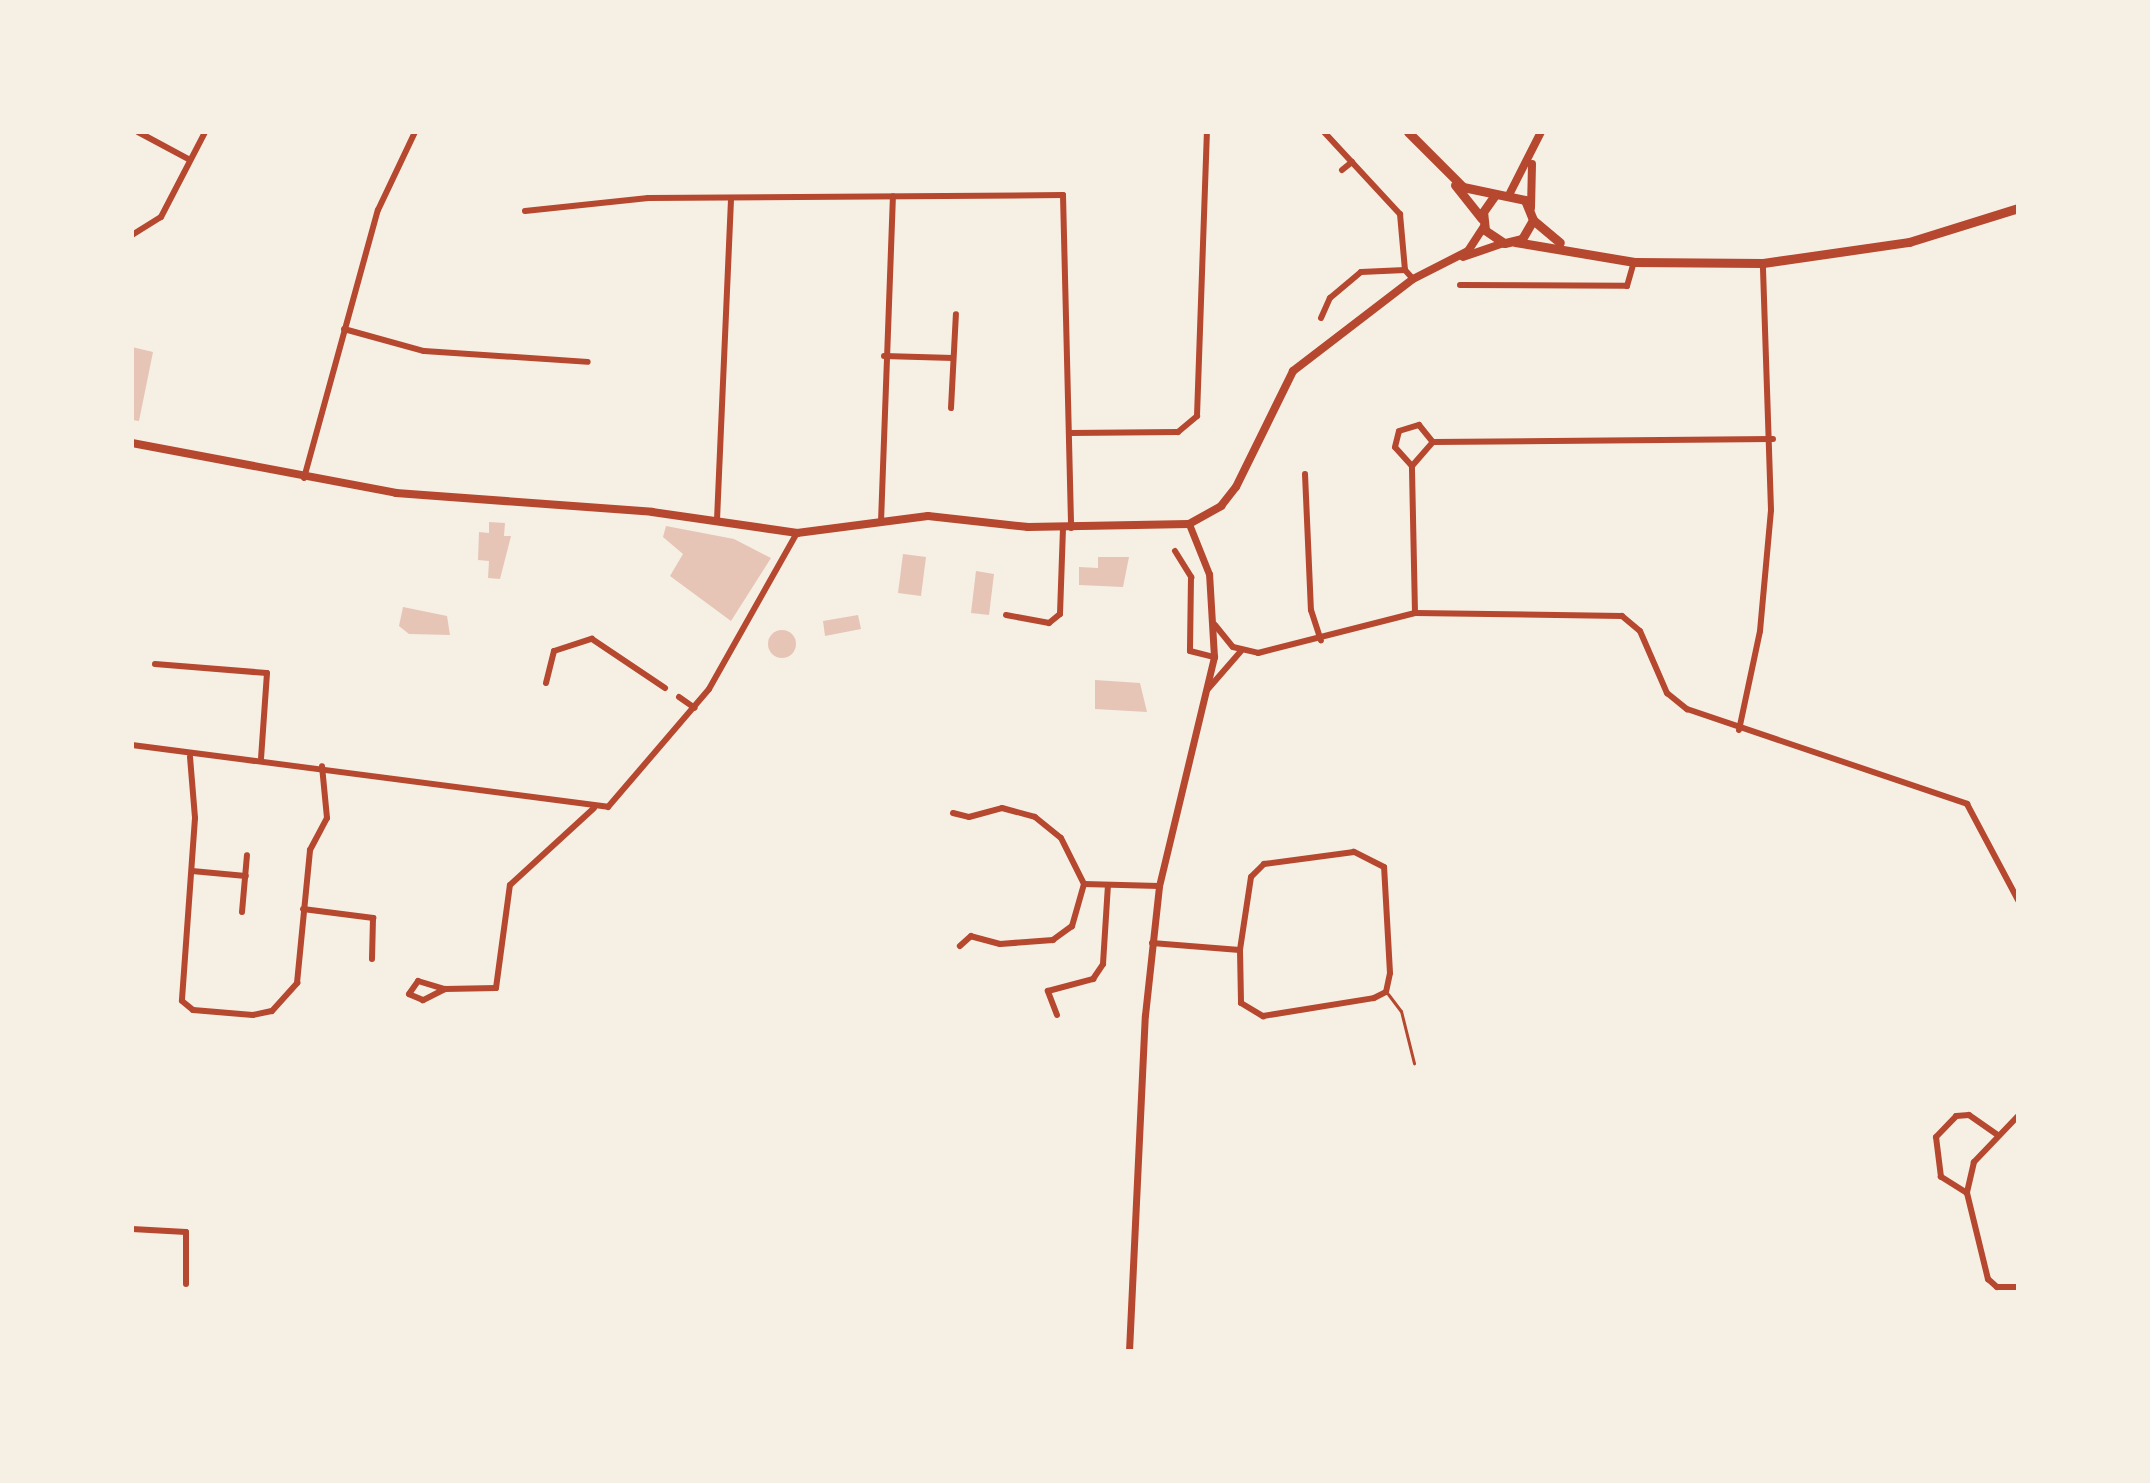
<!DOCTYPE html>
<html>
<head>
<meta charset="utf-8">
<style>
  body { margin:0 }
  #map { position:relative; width:2150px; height:1483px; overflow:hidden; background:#f6efe4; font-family:"Playfair Display",serif }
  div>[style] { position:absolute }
  .building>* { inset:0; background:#e6c5b7 }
  .round { border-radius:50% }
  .service>* { height:3px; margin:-1.5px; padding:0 1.5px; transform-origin:1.5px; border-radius:1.5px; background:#b5482f }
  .minor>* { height:6px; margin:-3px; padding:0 3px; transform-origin:3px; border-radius:3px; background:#b5482f }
  .tertiary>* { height:7px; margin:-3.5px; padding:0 3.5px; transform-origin:3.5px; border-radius:3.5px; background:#b5482f }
  .secondary>* { height:8px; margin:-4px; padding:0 4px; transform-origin:4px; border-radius:4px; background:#b5482f }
  .primary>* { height:9px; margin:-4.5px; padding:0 4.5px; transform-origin:4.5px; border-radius:4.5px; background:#b5482f }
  span { translate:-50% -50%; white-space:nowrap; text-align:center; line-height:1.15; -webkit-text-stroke:8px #f6efe4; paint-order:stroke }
  .frame { position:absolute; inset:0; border:134px solid #f6efe4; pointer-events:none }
</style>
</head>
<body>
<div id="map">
  <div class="building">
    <div style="clip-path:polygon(132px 347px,153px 352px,139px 421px,132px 420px)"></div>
    <div style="clip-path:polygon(489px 522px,505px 523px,504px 536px,511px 536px,500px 579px,488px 578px,489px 561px,478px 560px,479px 532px,489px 533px)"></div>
    <div style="clip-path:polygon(666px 526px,734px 539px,771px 558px,731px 621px,670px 576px,683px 554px,663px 537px)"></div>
    <div style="clip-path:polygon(903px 554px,926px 557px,921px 596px,898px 593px)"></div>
    <div style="clip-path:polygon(1098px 557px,1129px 557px,1123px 587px,1079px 585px,1079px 567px,1098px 568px)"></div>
    <div style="clip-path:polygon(976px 571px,994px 574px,989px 615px,971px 613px)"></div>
    <div style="clip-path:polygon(403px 607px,447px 616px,450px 635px,409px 634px,399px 626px)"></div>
    <div style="clip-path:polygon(858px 615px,861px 629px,825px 636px,823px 621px)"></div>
    <div class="round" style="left:768px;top:630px;width:28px;height:28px"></div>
    <div style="clip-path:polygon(1095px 680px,1140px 683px,1147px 712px,1095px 709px)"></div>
  </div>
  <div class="service">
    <div style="left:1388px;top:994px;width:21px;rotate:53deg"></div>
    <div style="left:1401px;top:1011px;width:54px;rotate:76deg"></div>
  </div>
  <div class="minor">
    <div style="left:138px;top:132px;width:59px;rotate:28.3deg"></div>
    <div style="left:1324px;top:132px;width:112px;rotate:47.2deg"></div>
    <div style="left:1400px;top:214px;width:56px;rotate:84.9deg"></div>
    <div style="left:1405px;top:270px;width:12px;rotate:48deg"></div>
    <div style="left:1342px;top:170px;width:13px;rotate:-39deg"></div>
    <div style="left:525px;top:211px;width:124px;rotate:-6deg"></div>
    <div style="left:648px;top:198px;width:415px;rotate:-0.4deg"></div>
    <div style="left:1063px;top:195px;width:333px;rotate:88.6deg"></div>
    <div style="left:132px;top:235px;width:34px;rotate:-32deg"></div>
    <div style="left:161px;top:217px;width:96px;rotate:-62.6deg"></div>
    <div style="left:1460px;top:285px;width:167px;rotate:0.3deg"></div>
    <div style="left:1627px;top:286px;width:25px;rotate:-74deg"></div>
    <div style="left:1321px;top:318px;width:22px;rotate:-66deg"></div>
    <div style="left:1330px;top:298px;width:40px;rotate:-40deg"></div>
    <div style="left:1361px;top:272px;width:44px;rotate:-2.6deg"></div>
    <div style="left:344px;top:329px;width:83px;rotate:15.4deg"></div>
    <div style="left:424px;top:351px;width:164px;rotate:3.8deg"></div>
    <div style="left:884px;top:356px;width:69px;rotate:1.7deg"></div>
    <div style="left:951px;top:408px;width:94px;rotate:-87deg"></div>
    <div style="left:1070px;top:433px;width:108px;rotate:-0.5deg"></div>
    <div style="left:1178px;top:432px;width:25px;rotate:-40deg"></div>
    <div style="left:1197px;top:416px;width:284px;rotate:-88deg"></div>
    <div style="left:1412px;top:466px;width:25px;rotate:-132deg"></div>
    <div style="left:1395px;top:447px;width:16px;rotate:-76deg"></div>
    <div style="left:1399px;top:431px;width:21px;rotate:-17deg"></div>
    <div style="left:1419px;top:425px;width:22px;rotate:51deg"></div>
    <div style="left:1305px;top:474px;width:136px;rotate:87.5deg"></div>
    <div style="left:1311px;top:610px;width:32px;rotate:72deg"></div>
    <div style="left:304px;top:478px;width:278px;rotate:-74.6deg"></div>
    <div style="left:378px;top:210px;width:86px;rotate:-64.6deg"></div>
    <div style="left:717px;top:520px;width:321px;rotate:-87.5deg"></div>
    <div style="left:881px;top:522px;width:326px;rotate:-87.9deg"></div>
    <div style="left:1175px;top:551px;width:31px;rotate:58deg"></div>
    <div style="left:1191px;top:577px;width:74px;rotate:90.8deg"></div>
    <div style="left:1190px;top:651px;width:25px;rotate:14deg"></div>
    <div style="left:1415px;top:613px;width:147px;rotate:-91.2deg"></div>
    <div style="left:1412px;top:466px;width:32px;rotate:-49deg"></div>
    <div style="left:1433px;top:442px;width:340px;rotate:-0.5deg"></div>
    <div style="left:1006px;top:615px;width:44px;rotate:10.5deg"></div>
    <div style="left:1049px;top:623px;width:14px;rotate:-39deg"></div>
    <div style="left:1060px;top:614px;width:87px;rotate:-88deg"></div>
    <div style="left:1215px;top:625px;width:28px;rotate:51deg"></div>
    <div style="left:1233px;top:647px;width:26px;rotate:13deg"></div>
    <div style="left:1258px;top:653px;width:162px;rotate:-14.3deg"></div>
    <div style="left:1415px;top:613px;width:207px;rotate:0.8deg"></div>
    <div style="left:1622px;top:616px;width:23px;rotate:40deg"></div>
    <div style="left:1640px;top:631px;width:68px;rotate:66.5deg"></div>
    <div style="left:1667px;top:693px;width:26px;rotate:39deg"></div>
    <div style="left:1687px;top:709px;width:296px;rotate:18.7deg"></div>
    <div style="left:1967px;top:804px;width:109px;rotate:62deg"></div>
    <div style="left:155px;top:664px;width:112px;rotate:4.6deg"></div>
    <div style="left:267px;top:673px;width:85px;rotate:94deg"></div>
    <div style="left:546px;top:683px;width:33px;rotate:-76deg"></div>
    <div style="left:554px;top:651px;width:40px;rotate:-18deg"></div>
    <div style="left:592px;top:639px;width:88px;rotate:33.9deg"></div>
    <div style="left:1208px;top:689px;width:50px;rotate:-49deg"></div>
    <div style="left:679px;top:697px;width:19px;rotate:35deg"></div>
    <div style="left:1739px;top:730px;width:101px;rotate:-78deg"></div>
    <div style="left:1760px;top:631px;width:121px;rotate:-84.8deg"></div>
    <div style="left:1771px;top:510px;width:247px;rotate:-91.9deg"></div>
    <div style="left:132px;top:745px;width:480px;rotate:7.4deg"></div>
    <div style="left:608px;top:807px;width:155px;rotate:-49.4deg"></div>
    <div style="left:709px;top:689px;width:179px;rotate:-60.6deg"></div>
    <div style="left:190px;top:757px;width:61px;rotate:85.3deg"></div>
    <div style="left:195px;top:818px;width:183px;rotate:94.1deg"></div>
    <div style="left:182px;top:1001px;width:14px;rotate:39deg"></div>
    <div style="left:193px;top:1010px;width:60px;rotate:4.8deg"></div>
    <div style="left:253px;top:1015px;width:19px;rotate:-12deg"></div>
    <div style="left:272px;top:1011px;width:38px;rotate:-48deg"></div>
    <div style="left:297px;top:983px;width:134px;rotate:-84.4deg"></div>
    <div style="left:310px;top:850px;width:36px;rotate:-62deg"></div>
    <div style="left:327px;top:818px;width:52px;rotate:-95.5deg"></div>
    <div style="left:953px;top:813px;width:16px;rotate:14deg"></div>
    <div style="left:969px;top:817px;width:34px;rotate:-15deg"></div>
    <div style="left:1002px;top:808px;width:34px;rotate:15deg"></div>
    <div style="left:1035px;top:817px;width:33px;rotate:39deg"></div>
    <div style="left:1061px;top:838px;width:51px;rotate:63.4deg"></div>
    <div style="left:1084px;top:884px;width:44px;rotate:105.9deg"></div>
    <div style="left:1072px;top:926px;width:24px;rotate:144deg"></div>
    <div style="left:1053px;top:940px;width:53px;rotate:175.7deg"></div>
    <div style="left:1000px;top:944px;width:30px;rotate:-165deg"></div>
    <div style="left:971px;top:936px;width:15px;rotate:138deg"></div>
    <div style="left:192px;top:871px;width:54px;rotate:5.3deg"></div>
    <div style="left:1084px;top:884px;width:75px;rotate:1.5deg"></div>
    <div style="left:303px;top:909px;width:71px;rotate:7.3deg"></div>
    <div style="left:373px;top:918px;width:41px;rotate:91.4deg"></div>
    <div style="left:242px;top:912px;width:57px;rotate:-85deg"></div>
    <div style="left:1152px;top:943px;width:88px;rotate:4.5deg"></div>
    <div style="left:1240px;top:950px;width:53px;rotate:88.9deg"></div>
    <div style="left:1241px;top:1003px;width:26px;rotate:31deg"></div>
    <div style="left:1263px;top:1016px;width:112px;rotate:-9.2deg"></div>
    <div style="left:1374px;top:998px;width:13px;rotate:-27deg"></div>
    <div style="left:1386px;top:992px;width:19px;rotate:-78deg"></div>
    <div style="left:1390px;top:973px;width:106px;rotate:-93.2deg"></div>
    <div style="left:1384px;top:867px;width:34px;rotate:-153deg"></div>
    <div style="left:1354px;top:852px;width:91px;rotate:172.4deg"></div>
    <div style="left:1264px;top:864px;width:18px;rotate:135deg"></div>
    <div style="left:1251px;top:877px;width:74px;rotate:98.6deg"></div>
    <div style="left:445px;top:989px;width:25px;rotate:153deg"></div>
    <div style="left:423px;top:1000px;width:15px;rotate:-157deg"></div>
    <div style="left:409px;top:994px;width:16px;rotate:-55deg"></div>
    <div style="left:418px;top:981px;width:28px;rotate:17deg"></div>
    <div style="left:445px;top:989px;width:51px;rotate:-1.1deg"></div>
    <div style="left:496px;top:988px;width:104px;rotate:-82.3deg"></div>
    <div style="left:510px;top:885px;width:114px;rotate:-42.5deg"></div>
    <div style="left:1057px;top:1015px;width:26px;rotate:-111deg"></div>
    <div style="left:1048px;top:991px;width:47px;rotate:-14.9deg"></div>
    <div style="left:1093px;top:979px;width:18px;rotate:-56deg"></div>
    <div style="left:1103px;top:964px;width:79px;rotate:-86.4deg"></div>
    <div style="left:2018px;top:1116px;width:64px;rotate:133.7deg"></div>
    <div style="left:1974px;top:1162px;width:32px;rotate:103deg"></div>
    <div style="left:1967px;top:1193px;width:89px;rotate:76.3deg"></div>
    <div style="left:1988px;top:1279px;width:12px;rotate:42deg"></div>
    <div style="left:1997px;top:1287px;width:21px"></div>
    <div style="left:1967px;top:1193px;width:31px;rotate:-148deg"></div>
    <div style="left:1941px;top:1177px;width:40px;rotate:-97.1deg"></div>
    <div style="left:1936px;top:1137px;width:29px;rotate:-46deg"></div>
    <div style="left:1956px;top:1116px;width:13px;rotate:-4deg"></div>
    <div style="left:1969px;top:1115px;width:35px;rotate:35deg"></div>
    <div style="left:132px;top:1229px;width:54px;rotate:3.2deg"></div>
    <div style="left:186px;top:1232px;width:52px;rotate:90deg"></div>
  </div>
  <div class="tertiary">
    <div style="left:1129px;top:1351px;width:336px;rotate:-87.3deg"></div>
    <div style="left:1145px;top:1015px;width:130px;rotate:-83.8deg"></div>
    <div style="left:1159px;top:886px;width:236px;rotate:-76.5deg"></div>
    <div style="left:1214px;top:657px;width:83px;rotate:-93.4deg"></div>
    <div style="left:1209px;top:574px;width:54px;rotate:-111.8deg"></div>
  </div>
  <div class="secondary">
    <div style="left:1510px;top:193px;width:68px;rotate:-63.1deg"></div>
    <div style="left:1531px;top:208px;width:44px;rotate:-88.7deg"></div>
    <div style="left:1463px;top:257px;width:43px;rotate:-18.9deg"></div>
    <div style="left:132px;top:443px;width:269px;rotate:10.7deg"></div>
    <div style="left:396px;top:493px;width:257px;rotate:4.2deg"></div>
    <div style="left:652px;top:512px;width:147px;rotate:8.2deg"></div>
    <div style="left:797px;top:533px;width:132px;rotate:-7.4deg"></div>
    <div style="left:928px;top:516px;width:101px;rotate:6.3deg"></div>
    <div style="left:1028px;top:527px;width:161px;rotate:-1.1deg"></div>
    <div style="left:1189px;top:524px;width:37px;rotate:-29deg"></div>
    <div style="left:1221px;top:506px;width:24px;rotate:-52deg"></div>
    <div style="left:1236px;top:487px;width:129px;rotate:-63.8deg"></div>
    <div style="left:1293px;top:371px;width:151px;rotate:-37.5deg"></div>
    <div style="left:1413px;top:279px;width:62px;rotate:-27deg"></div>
    <div style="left:1468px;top:251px;width:30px;rotate:-57deg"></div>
  </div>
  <div class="primary">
    <div style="left:1408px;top:132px;width:78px;rotate:45deg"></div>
    <div style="left:1463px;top:187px;width:63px;rotate:11.8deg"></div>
    <div style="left:1525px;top:200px;width:22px;rotate:68deg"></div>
    <div style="left:1533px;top:220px;width:22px;rotate:120deg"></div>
    <div style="left:1522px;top:239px;width:18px;rotate:167deg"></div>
    <div style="left:1504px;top:243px;width:23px;rotate:-146deg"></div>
    <div style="left:1485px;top:230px;width:18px;rotate:-96deg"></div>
    <div style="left:1483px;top:212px;width:21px;rotate:-55deg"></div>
    <div style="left:1455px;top:185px;width:43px;rotate:51.5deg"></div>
    <div style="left:1533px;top:220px;width:35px;rotate:40deg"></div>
    <div style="left:1515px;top:242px;width:121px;rotate:9.5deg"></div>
    <div style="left:1634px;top:262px;width:129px;rotate:0.4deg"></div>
    <div style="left:1763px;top:263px;width:148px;rotate:-8.2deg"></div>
    <div style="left:1909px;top:242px;width:114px;rotate:-17.3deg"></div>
  </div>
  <div class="frame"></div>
</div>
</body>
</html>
